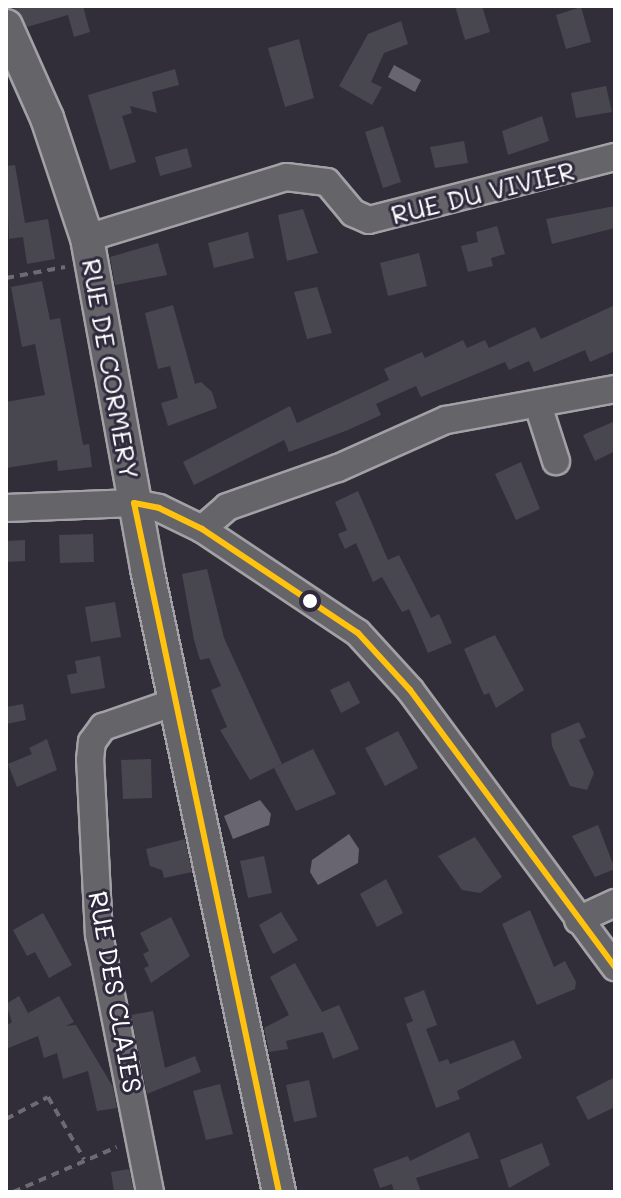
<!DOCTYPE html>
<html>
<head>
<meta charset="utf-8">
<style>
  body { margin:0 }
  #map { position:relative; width:621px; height:1198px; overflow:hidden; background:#312e39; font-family:Mali,sans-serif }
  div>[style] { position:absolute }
  .water>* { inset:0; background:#686571 }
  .building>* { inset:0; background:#48464e }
  .path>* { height:4px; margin-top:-2px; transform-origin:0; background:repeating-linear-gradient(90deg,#6d6b71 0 8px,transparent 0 14px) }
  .roads { filter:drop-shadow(2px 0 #a2a1a6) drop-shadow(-2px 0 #a2a1a6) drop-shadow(0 2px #a2a1a6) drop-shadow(0 -2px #a2a1a6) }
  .minor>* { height:26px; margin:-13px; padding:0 13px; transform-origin:13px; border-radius:13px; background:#656469 }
  .major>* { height:32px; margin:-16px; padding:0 16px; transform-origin:16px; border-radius:16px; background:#656469 }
  .bus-1>* { height:6px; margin:-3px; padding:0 3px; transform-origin:3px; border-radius:3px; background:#ffc20e }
  .dots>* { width:22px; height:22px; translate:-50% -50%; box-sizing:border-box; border:4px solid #2f2a3d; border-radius:50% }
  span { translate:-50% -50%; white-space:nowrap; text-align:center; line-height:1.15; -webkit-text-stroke:6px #2f2a3d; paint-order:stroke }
  .street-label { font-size:26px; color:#fff }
  .frame { position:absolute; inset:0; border:8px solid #fff; pointer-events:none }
</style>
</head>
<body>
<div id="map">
  <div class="water">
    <div style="clip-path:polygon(394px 65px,421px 80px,415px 92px,388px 77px)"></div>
    <div style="clip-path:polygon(260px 800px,271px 814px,269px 825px,233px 839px,224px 816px)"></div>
    <div style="clip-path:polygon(349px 834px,359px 849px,358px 863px,318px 885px,310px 872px,312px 860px)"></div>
  </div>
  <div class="building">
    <div style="clip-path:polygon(13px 6px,83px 6px,90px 32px,74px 37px,68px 15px,27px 27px)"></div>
    <div style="clip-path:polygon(455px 6px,482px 6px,490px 32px,465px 40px)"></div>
    <div style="clip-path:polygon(581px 7px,591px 42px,566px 49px,556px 15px)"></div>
    <div style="clip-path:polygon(401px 21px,408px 44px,384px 53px,371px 82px,382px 87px,372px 105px,339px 86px,368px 34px)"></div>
    <div style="clip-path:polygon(299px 39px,314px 98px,285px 107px,268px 48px)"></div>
    <div style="clip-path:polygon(175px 69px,179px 85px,152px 92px,157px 113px,130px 106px,132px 113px,122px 116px,136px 162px,110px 170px,88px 95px)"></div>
    <div style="clip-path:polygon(606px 86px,612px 112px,576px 118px,571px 93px)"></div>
    <div style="clip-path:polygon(542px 116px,549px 141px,508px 155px,502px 131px)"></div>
    <div style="clip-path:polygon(383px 126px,401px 182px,383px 188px,365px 132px)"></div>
    <div style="clip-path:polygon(464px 141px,468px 163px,435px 168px,430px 147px)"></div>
    <div style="clip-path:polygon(187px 148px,192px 167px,160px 176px,155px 157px)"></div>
    <div style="clip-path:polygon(15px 165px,25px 223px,48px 219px,55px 259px,27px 264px,23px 237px,9px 239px,6px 166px)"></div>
    <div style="clip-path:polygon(615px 206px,615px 228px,552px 244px,546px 219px)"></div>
    <div style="clip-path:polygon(303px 209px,318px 253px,287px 261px,278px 215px)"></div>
    <div style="clip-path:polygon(497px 226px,505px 254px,491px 258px,493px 266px,468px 272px,461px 246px,478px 242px,476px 232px)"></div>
    <div style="clip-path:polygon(248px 232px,254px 258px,214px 268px,208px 243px)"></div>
    <div style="clip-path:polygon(158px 243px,167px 275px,115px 285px,110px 257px)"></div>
    <div style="clip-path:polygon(419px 253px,427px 286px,388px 296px,380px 263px)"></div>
    <div style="clip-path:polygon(42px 281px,50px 320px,60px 318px,83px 445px,89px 444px,92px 467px,58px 471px,57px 460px,6px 468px,6px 402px,45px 395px,35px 344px,22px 347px,11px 287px)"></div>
    <div style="clip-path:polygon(317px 287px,332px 333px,307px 339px,294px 292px)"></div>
    <div style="clip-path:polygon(173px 305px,195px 384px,201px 382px,212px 392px,217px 408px,168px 426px,161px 403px,178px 398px,170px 366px,158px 369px,145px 313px)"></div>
    <div style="clip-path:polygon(615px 305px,615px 351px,590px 362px,585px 350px,534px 372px,529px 361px,509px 370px,505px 362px,421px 397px,416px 386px,376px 404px,381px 415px,348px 430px,289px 452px,284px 440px,194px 485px,183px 462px,290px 406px,297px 423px,389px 380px,384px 369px,422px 352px,425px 358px,463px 340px,467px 348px,485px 340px,489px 348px,535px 327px,541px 339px)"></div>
    <div style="clip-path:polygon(615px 421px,615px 451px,595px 461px,583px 435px)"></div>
    <div style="clip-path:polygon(521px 462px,540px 509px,516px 520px,495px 474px)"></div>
    <div style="clip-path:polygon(358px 491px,388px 560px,399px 555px,431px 618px,439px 614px,452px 643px,428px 653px,409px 609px,402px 612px,382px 577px,373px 582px,356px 543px,345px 549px,338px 534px,347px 530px,335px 502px)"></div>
    <div style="clip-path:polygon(93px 534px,94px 562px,60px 563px,59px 535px)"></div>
    <div style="clip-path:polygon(25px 540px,25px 561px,6px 562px,6px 541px)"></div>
    <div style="clip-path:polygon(207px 569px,224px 638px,282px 764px,250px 780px,220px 730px,227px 727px,211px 690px,221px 686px,209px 658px,200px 660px,194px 640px,182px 574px)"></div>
    <div style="clip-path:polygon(115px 602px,121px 637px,91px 642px,85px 607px)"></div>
    <div style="clip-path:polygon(495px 635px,524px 690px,496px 708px,489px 693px,484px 695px,464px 649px)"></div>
    <div style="clip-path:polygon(100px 656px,105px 688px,71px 694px,67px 675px,77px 673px,75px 661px)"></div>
    <div style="clip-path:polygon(349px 681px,360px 703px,341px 713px,330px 690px)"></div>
    <div style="clip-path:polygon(23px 704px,26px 720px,6px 724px,6px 707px)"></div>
    <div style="clip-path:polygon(579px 722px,586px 737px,579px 740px,594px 773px,587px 790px,570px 786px,552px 746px,551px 734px)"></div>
    <div style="clip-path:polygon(398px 731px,418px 768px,385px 786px,365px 748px)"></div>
    <div style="clip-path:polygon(47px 739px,57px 770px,17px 787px,8px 764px,32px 754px,29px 748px)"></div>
    <div style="clip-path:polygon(313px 749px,336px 794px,296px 811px,274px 768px)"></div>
    <div style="clip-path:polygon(151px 759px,152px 798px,123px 799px,121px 760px)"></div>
    <div style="clip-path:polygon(598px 825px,615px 869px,595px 877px,572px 836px)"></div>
    <div style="clip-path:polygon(475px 837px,502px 877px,480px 893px,462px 890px,438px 856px)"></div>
    <div style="clip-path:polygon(185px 839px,192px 872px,164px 878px,162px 870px,150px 866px,146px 849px)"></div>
    <div style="clip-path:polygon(264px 856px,272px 893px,248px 898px,240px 861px)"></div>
    <div style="clip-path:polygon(386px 879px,403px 913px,377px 927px,360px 894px)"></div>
    <div style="clip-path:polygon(530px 910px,554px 967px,565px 961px,576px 982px,575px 989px,537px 1005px,502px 924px)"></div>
    <div style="clip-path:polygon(281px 912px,298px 940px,273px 954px,259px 925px)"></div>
    <div style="clip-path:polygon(43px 913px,72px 965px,49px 978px,35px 952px,27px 956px,13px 930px)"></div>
    <div style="clip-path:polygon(171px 917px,190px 956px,151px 983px,144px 968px,149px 966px,143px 954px,149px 951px,140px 933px)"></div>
    <div style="clip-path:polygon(295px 963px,322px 1012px,339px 1005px,359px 1049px,333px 1059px,323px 1032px,286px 1041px,288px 1049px,269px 1052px,264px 1028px,289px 1015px,270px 977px)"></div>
    <div style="clip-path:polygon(424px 990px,437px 1025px,426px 1029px,439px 1062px,448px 1059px,450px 1064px,514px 1040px,522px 1058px,457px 1091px,460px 1099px,436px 1108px,406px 1024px,413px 1021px,404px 998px)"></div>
    <div style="clip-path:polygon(19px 996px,28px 1013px,59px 996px,74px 1022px,66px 1026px,76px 1025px,113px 1087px,117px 1108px,97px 1111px,88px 1071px,63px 1079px,57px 1053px,44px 1058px,38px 1036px,6px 1049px,6px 1026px,12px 1022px,6px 1004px)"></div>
    <div style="clip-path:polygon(153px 1011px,165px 1068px,195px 1056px,201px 1072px,147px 1094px,131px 1015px)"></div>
    <div style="clip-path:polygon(615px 1077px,615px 1107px,588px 1120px,576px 1097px)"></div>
    <div style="clip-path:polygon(309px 1080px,317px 1117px,294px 1122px,286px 1085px)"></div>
    <div style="clip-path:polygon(220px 1084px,233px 1134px,206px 1140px,193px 1091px)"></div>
    <div style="clip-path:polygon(469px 1132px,479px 1158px,416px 1178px,421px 1192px,394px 1192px,392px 1184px,380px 1188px,373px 1169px,408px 1156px,410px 1161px)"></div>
    <div style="clip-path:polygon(542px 1143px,550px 1165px,509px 1188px,500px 1160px)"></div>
    <div style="clip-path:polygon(129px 1169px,134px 1192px,114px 1192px,111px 1172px)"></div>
  </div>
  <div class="path">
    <div style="left:6px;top:278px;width:60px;rotate:-10.6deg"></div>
    <div style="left:6px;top:1119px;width:47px;rotate:-27.6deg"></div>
    <div style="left:48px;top:1097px;width:72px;rotate:59.9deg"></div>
    <div style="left:13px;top:1192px;width:113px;rotate:-23.4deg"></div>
  </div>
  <div class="roads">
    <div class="minor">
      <div style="left:87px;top:238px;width:208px;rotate:-17deg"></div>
      <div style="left:286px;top:177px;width:41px;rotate:7deg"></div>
      <div style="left:327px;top:182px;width:40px;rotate:50deg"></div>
      <div style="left:353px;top:213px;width:17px;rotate:24deg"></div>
      <div style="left:369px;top:220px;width:254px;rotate:-14.4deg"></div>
      <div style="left:538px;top:405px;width:59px;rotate:72.2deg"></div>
      <div style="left:6px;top:508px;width:128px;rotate:-2.2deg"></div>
      <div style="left:134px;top:503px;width:25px;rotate:11deg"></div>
      <div style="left:159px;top:508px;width:48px;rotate:26deg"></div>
      <div style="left:202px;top:529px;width:187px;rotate:33.7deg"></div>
      <div style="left:358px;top:633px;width:77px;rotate:47.6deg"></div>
      <div style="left:410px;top:690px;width:345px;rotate:53.5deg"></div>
      <div style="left:202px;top:529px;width:33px;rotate:-41deg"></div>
      <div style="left:227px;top:507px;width:118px;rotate:-19.4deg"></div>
      <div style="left:338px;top:468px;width:118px;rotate:-24deg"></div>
      <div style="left:446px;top:420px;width:172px;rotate:-10.4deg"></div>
      <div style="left:578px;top:920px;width:41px;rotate:-24.7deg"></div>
      <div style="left:150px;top:1192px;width:262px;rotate:-101.2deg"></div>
      <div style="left:99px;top:935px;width:175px;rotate:-92.9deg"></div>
      <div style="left:90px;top:760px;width:18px;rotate:-84deg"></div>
      <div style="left:92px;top:742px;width:19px;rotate:-54deg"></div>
      <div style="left:103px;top:727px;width:76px;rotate:-19.1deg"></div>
    </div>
    <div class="major">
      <div style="left:6px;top:26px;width:101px;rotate:66deg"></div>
      <div style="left:47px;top:118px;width:126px;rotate:71.6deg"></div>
      <div style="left:87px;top:238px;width:336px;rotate:79.7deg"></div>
      <div style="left:147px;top:569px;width:637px;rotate:78.04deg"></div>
    </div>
  </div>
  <div class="bus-1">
    <div style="left:134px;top:503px;width:704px;rotate:78.12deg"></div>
    <div style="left:134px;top:503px;width:25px;rotate:11deg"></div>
    <div style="left:159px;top:508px;width:48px;rotate:26deg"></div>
    <div style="left:202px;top:529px;width:187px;rotate:33.7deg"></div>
    <div style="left:358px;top:633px;width:77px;rotate:47.6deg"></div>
    <div style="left:410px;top:690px;width:345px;rotate:53.5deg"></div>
  </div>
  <div class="dots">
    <div style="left:310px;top:601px;background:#fff"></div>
  </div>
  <div class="street-label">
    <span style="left:483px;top:193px;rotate:-14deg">RUE DU VIVIER</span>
    <span style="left:110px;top:369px;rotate:80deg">RUE DE CORMERY</span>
    <span style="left:115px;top:992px;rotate:80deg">RUE DES CLAIES</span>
  </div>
  <div class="frame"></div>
</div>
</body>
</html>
